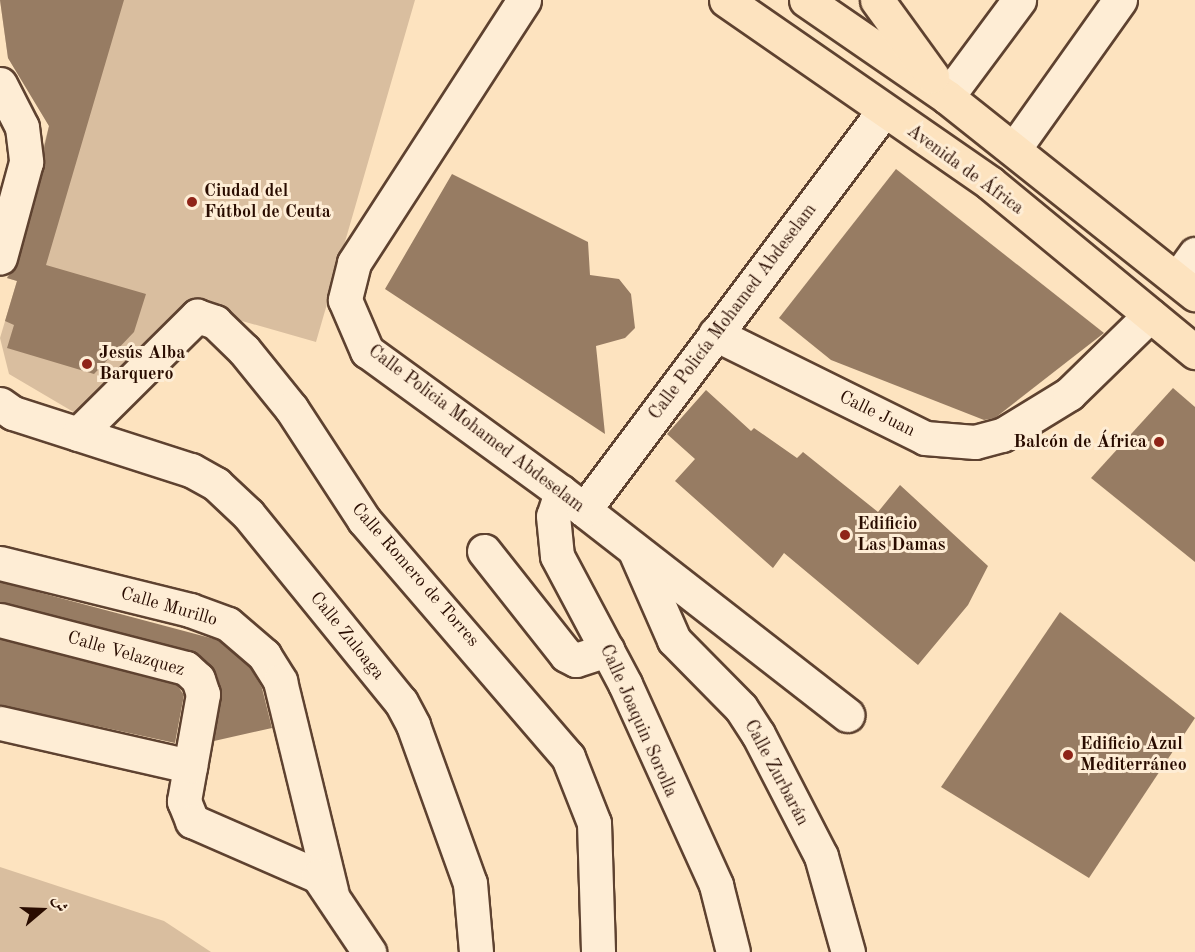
<!DOCTYPE html>
<html>
<head>
<meta charset="utf-8">
<style>
  body { margin:0 }
  #map { position:relative; width:1195px; height:952px; overflow:hidden; background:#fde3bf; font-family:"Old Standard TT",Amiri,serif }
  div>[style] { position:absolute }
  .green>* { inset:0; background:#d9be9f }
  .building>* { inset:0; background:#977c63 }
  .roads { filter:drop-shadow(2px 0 #5e4230) drop-shadow(-2px 0 #5e4230) drop-shadow(0 2px #5e4230) drop-shadow(0 -2px #5e4230) }
  .minor>* { height:33px; margin:-16.5px; padding:0 16.5px; transform-origin:16.5px; border-radius:16.5px; background:#feedd5 }
  .major>* { height:33px; margin:-16.5px; padding:0 16.5px; transform-origin:16.5px; border-radius:16.5px; background:#fde3bf }
  .dots>* { width:16px; height:16px; translate:-50% -50%; box-sizing:border-box; border:3px solid #feedd5; border-radius:50% }
  span { translate:-50% -50%; white-space:nowrap; text-align:center; line-height:1.15; -webkit-text-stroke:6px #feedd5; paint-order:stroke }
  .street-label { font-size:18px; color:#290c00 }
  .poi-label { font-size:18px; color:#290c00; font-weight:700 }
  .left { translate:0 -50%; text-align:left }
  .right { translate:-100% -50%; text-align:right }
  .north { position:absolute; left:12px; top:880px; width:60px; height:60px; -webkit-text-stroke:4px #feedd5; paint-order:stroke; rotate:71deg; font-size:16px; font-weight:700; line-height:24px; text-align:center; color:#290c00 }
  .north::after { content:''; display:block; margin:auto; width:21px; height:27px; background:#290c00; clip-path:polygon(50% 0,100% 100%,50% 72%,0 100%) }
</style>
</head>
<body>
<div id="map">
  <div class="green">
    <div style="clip-path:polygon(0 0,415px 0,316px 342px,193px 307px,82px 417px,9px 374px,0 338px,17px 281px,7px 278px,49px 126px,8px 58px)"></div>
    <div style="clip-path:polygon(0 867px,164px 921px,211px 952px,0 952px)"></div>
  </div>
  <div class="building">
    <div style="clip-path:polygon(0 0,124px 0,46px 265px,146px 294px,134px 332px,94px 374px,7px 348px,14px 325px,5px 321px,17px 281px,7px 278px,18px 263px,49px 126px,8px 58px)"></div>
    <div style="clip-path:polygon(896px 169px,1104px 333px,995px 418px,984px 420px,831px 360px,779px 318px)"></div>
    <div style="clip-path:polygon(452px 174px,588px 242px,590px 275px,619px 279px,631px 294px,635px 328px,625px 338px,596px 346px,605px 434px,385px 289px)"></div>
    <div style="clip-path:polygon(1173px 388px,1195px 407px,1195px 562px,1091px 478px)"></div>
    <div style="clip-path:polygon(706px 390px,751px 431px,754px 428px,797px 458px,803px 452px,878px 512px,900px 485px,988px 566px,968px 605px,918px 665px,784px 553px,773px 568px,675px 481px,695px 459px,667px 434px)"></div>
    <div style="clip-path:polygon(0 582px,218px 640px,250px 667px,262px 688px,272px 728px,214px 741px,221px 689px,216px 673px,199px 654px,0 602px)"></div>
    <div style="clip-path:polygon(1060px 612px,1195px 718px,1089px 878px,941px 787px)"></div>
    <div style="clip-path:polygon(0 639px,177px 685px,184px 695px,175px 743px,0 705px)"></div>
  </div>
  <div class="roads">
    <div class="minor">
      <div style="left:524px;top:0;width:313px;rotate:122.9deg"></div>
      <div style="left:354px;top:263px;width:38px;rotate:104deg"></div>
      <div style="left:345px;top:300px;width:56px;rotate:66.7deg"></div>
      <div style="left:367px;top:351px;width:240px;rotate:36deg"></div>
      <div style="left:561px;top:492px;width:363px;rotate:37.9deg"></div>
      <div style="left:0;top:84px;width:48px;rotate:62.9deg"></div>
      <div style="left:22px;top:127px;width:35px;rotate:83deg"></div>
      <div style="left:26px;top:162px;width:99px;rotate:105.2deg"></div>
      <div style="left:947px;top:97px;width:121px;rotate:-53.4deg"></div>
      <div style="left:1014px;top:149px;width:183px;rotate:-54.6deg"></div>
      <div style="left:1177px;top:279px;width:31px;rotate:-54deg"></div>
      <div style="left:715px;top:334px;width:234px;rotate:26.3deg"></div>
      <div style="left:925px;top:438px;width:50px;rotate:4.6deg"></div>
      <div style="left:975px;top:442px;width:28px;rotate:-15deg"></div>
      <div style="left:1002px;top:435px;width:79px;rotate:-31.5deg"></div>
      <div style="left:1069px;top:394px;width:113px;rotate:-44.3deg"></div>
      <div style="left:0;top:404px;width:16px;rotate:35deg"></div>
      <div style="left:13px;top:413px;width:187px;rotate:17.8deg"></div>
      <div style="left:191px;top:470px;width:29px;rotate:29deg"></div>
      <div style="left:216px;top:484px;width:44px;rotate:43.2deg"></div>
      <div style="left:248px;top:514px;width:242px;rotate:50.9deg"></div>
      <div style="left:401px;top:702px;width:26px;rotate:62deg"></div>
      <div style="left:413px;top:725px;width:168px;rotate:70.2deg"></div>
      <div style="left:470px;top:883px;width:69px;rotate:85deg"></div>
      <div style="left:78px;top:434px;width:168px;rotate:-44.8deg"></div>
      <div style="left:197px;top:316px;width:19px;rotate:18deg"></div>
      <div style="left:215px;top:322px;width:40px;rotate:44deg"></div>
      <div style="left:244px;top:350px;width:75px;rotate:51deg"></div>
      <div style="left:291px;top:408px;width:134px;rotate:56.9deg"></div>
      <div style="left:364px;top:520px;width:313px;rotate:49.3deg"></div>
      <div style="left:568px;top:757px;width:71px;rotate:68.5deg"></div>
      <div style="left:594px;top:823px;width:129px;rotate:88.2deg"></div>
      <div style="left:561px;top:492px;width:25px;rotate:108deg"></div>
      <div style="left:553px;top:516px;width:40px;rotate:84.3deg"></div>
      <div style="left:557px;top:556px;width:145px;rotate:62deg"></div>
      <div style="left:625px;top:684px;width:221px;rotate:65.6deg"></div>
      <div style="left:716px;top:885px;width:69px;rotate:75.8deg"></div>
      <div style="left:584px;top:510px;width:496px;rotate:-53.1deg"></div>
      <div style="left:484px;top:551px;width:132px;rotate:51.7deg"></div>
      <div style="left:566px;top:655px;width:11px;rotate:27deg"></div>
      <div style="left:576px;top:660px;width:33px;rotate:-18deg"></div>
      <div style="left:635px;top:551px;width:97px;rotate:66.3deg"></div>
      <div style="left:674px;top:640px;width:95px;rotate:45.4deg"></div>
      <div style="left:741px;top:708px;width:31px;rotate:57deg"></div>
      <div style="left:758px;top:734px;width:137px;rotate:62.7deg"></div>
      <div style="left:821px;top:856px;width:100px;rotate:74.3deg"></div>
      <div style="left:0;top:563px;width:196px;rotate:13.9deg"></div>
      <div style="left:190px;top:610px;width:40px;rotate:20.2deg"></div>
      <div style="left:228px;top:624px;width:48px;rotate:40.7deg"></div>
      <div style="left:264px;top:655px;width:31px;rotate:58deg"></div>
      <div style="left:280px;top:681px;width:216px;rotate:76.3deg"></div>
      <div style="left:0;top:620px;width:192px;rotate:14.5deg"></div>
      <div style="left:186px;top:668px;width:16px;rotate:43deg"></div>
      <div style="left:198px;top:679px;width:16px;rotate:72deg"></div>
      <div style="left:203px;top:694px;width:109px;rotate:100.1deg"></div>
      <div style="left:184px;top:801px;width:22px;rotate:68deg"></div>
      <div style="left:192px;top:821px;width:137px;rotate:23.6deg"></div>
      <div style="left:318px;top:876px;width:92px;rotate:56.1deg"></div>
      <div style="left:0;top:723px;width:195px;rotate:12.8deg"></div>
    </div>
    <div class="major">
      <div style="left:726px;top:0;width:321px;rotate:34.7deg"></div>
      <div style="left:990px;top:183px;width:266px;rotate:39.5deg"></div>
      <div style="left:806px;top:0;width:171px;rotate:34.5deg"></div>
      <div style="left:947px;top:97px;width:317px;rotate:38.5deg"></div>
      <div style="left:877px;top:0;width:94px;rotate:54.1deg"></div>
    </div>
  </div>
  <div class="dots">
    <div style="left:192px;top:202px;background:#8f2418"></div>
    <div style="left:87px;top:364px;background:#8f2418"></div>
    <div style="left:1159px;top:442px;background:#8f2418"></div>
    <div style="left:845px;top:535px;background:#8f2418"></div>
    <div style="left:1068px;top:755px;background:#8f2418"></div>
  </div>
  <div class="street-label">
    <span style="left:965px;top:170px;rotate:36deg">Avenida de África</span>
    <span style="left:733px;top:312px;rotate:-53deg">Calle Policía Mohamed Abdeselam</span>
    <span style="left:877px;top:414px;rotate:26deg">Calle Juan</span>
    <span style="left:476px;top:429px;rotate:37deg">Calle Policia Mohamed Abdeselam</span>
    <span style="left:415px;top:575px;rotate:49deg">Calle Romero de Torres</span>
    <span style="left:169px;top:607px;rotate:16deg">Calle Murillo</span>
    <span style="left:347px;top:636px;rotate:51deg">Calle Zuloaga</span>
    <span style="left:126px;top:654px;rotate:16deg">Calle Velazquez</span>
    <span style="left:638px;top:721px;rotate:66deg">Calle Joaquin Sorolla</span>
    <span style="left:776px;top:773px;rotate:62deg">Calle Zurbarán</span>
  </div>
  <div class="poi-label">
    <span class="left" style="left:204px;top:202px">Ciudad del<br>Fútbol de Ceuta</span>
    <span class="left" style="left:99px;top:364px">Jesús Alba<br>Barquero</span>
    <span class="right" style="left:1147px;top:442px">Balcón de África</span>
    <span class="left" style="left:857px;top:535px">Edificio<br>Las Damas</span>
    <span class="left" style="left:1080px;top:755px">Edificio Azul<br>Mediterráneo</span>
  </div>
  <div class="north">ش</div>
</div>
</body>
</html>
